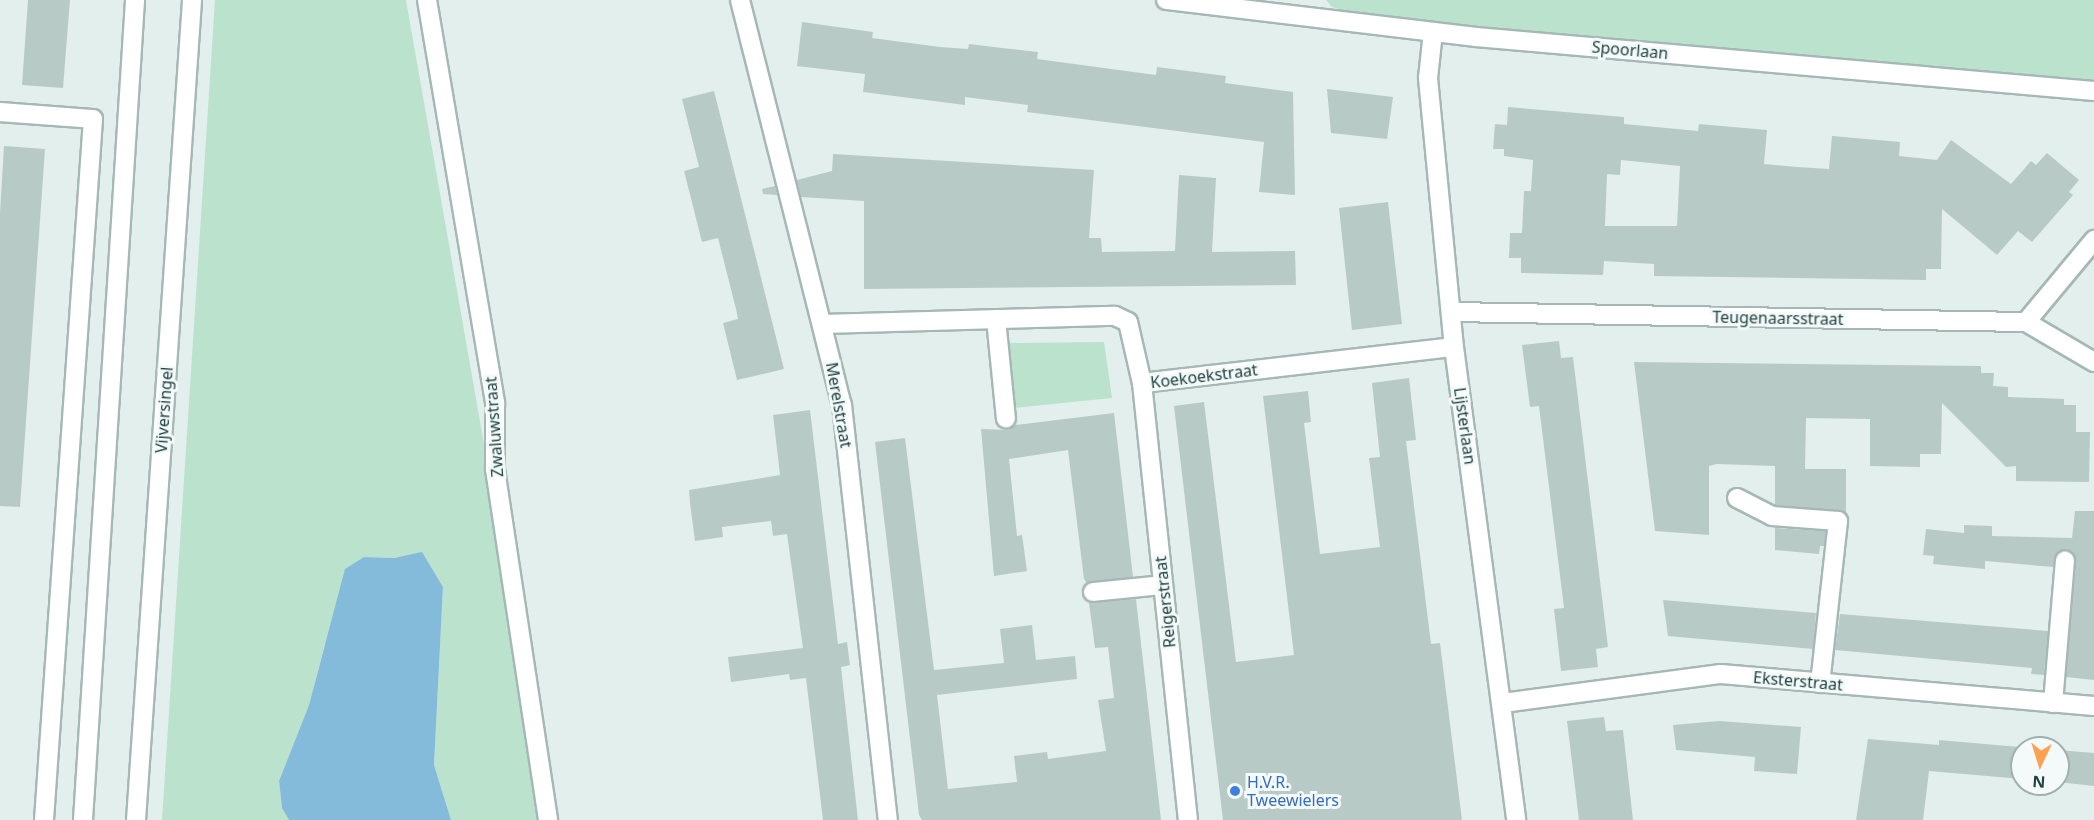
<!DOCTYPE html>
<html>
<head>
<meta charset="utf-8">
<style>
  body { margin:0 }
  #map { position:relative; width:2094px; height:820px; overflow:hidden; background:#e3efec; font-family:"Noto Sans",sans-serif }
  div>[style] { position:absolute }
  .green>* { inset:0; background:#bae2cd }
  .water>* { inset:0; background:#85bbda }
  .building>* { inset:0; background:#b8cac6 }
  .roads { filter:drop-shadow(2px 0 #a5b8b5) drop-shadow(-2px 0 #a5b8b5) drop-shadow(0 2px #a5b8b5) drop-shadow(0 -2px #a5b8b5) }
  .lane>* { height:18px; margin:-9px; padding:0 9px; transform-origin:9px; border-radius:9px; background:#fff }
  .street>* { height:18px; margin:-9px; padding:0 9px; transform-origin:9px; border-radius:9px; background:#fff }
  .secondary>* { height:18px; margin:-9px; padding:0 9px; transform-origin:9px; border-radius:9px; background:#fff }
  .dots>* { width:16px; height:16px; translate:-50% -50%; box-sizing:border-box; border:3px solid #f4faf9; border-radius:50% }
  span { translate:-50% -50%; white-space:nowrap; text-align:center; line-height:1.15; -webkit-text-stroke:6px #f4faf9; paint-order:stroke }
  .street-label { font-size:16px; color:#204341 }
  .shop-label { font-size:16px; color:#366cbe }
  .left { translate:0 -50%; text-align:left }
  .north { position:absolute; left:2010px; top:736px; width:60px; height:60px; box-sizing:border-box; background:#f4faf9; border:2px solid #9fb1af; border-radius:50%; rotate:184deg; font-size:16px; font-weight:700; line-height:24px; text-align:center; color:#204341 }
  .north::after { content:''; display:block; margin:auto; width:21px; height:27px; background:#ffa151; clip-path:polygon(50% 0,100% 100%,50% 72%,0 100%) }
</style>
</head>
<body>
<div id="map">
  <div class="green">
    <div style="clip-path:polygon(215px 0,406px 0,550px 820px,451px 820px,434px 765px,443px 587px,422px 553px,394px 558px,364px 557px,324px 647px,309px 705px,279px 781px,282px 808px,289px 820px,162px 820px)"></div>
    <div style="clip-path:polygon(1326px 0,2094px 0,2094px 89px,1613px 47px,1361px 16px,1332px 7px)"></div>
    <div style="clip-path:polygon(1104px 342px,1112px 398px,1014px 408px,1005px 343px)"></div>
  </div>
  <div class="water">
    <div style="clip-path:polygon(422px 552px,443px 587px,434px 765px,451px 820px,289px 820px,282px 808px,279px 781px,309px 705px,345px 569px,364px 557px,394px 558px)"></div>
  </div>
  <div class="building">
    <div style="clip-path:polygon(28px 0,70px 0,63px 88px,22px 85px)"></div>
    <div style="clip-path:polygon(802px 22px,873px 32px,872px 38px,940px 47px,968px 49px,969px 44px,1002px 48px,1038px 52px,1037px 59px,1156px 75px,1157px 67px,1226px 76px,1225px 83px,1293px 92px,1295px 195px,1259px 192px,1264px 142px,1027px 112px,1028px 105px,965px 97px,965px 105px,863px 92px,865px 74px,797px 66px)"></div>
    <div style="clip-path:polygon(1327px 89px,1393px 97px,1387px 139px,1331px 133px)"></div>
    <div style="clip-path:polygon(714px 91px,784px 369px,737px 380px,723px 323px,738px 319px,736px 309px,718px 238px,702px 242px,684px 171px,699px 167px,682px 99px)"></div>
    <div style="clip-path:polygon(evenodd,1508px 107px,1624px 117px,1624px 124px,1698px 131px,1699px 124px,1767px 130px,1764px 164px,1797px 167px,1829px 169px,1832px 136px,1900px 142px,1899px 156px,1937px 160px,1951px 140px,2011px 184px,2031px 161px,2036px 165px,2047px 153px,2079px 180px,2069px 192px,2073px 195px,2032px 242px,2018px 231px,1997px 255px,1942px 209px,1941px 269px,1926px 269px,1926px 280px,1654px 276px,1654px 264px,1604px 261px,1603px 275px,1521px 273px,1521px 258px,1509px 258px,1510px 233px,1522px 233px,1524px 191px,1531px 191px,1533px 160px,1504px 156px,1504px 149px,1493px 149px,1495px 124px,1507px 125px,1508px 107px,1621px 160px,1680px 166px,1677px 226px,1605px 226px,1607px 174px,1620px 175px,1621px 160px)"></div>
    <div style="clip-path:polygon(4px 146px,45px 149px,20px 507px,0 506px,0 213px)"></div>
    <div style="clip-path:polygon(833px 154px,1094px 170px,1089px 238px,1101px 238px,1102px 252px,1175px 251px,1179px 175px,1216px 178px,1212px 252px,1295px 251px,1296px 285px,864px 289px,864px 201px,801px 197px,797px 180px,832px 171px)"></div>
    <div style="clip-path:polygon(775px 186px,777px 195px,763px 194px,762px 189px)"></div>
    <div style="clip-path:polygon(1388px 202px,1402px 324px,1352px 330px,1339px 208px)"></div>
    <div style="clip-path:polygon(1559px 341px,1561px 358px,1573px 357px,1608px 647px,1596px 649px,1598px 667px,1561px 671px,1554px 609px,1564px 608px,1539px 406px,1530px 407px,1522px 345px)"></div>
    <div style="clip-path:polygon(1634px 362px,1981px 366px,1981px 373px,1994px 373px,1993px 386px,2008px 387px,2008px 397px,2064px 399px,2064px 405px,2076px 405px,2076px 432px,2090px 432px,2089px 482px,2016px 481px,2016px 466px,2006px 467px,1942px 403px,1941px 454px,1920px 454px,1920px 467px,1870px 466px,1870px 419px,1806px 418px,1805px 469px,1846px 469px,1846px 513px,1775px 505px,1775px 466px,1717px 464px,1709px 466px,1709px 535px,1655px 531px)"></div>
    <div style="clip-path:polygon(1409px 378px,1416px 440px,1406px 441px,1431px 644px,1440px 643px,1462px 820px,1223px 820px,1174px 406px,1204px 402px,1236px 662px,1294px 655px,1263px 396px,1308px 391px,1311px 422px,1304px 423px,1320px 554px,1380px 547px,1369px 458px,1380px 457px,1372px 383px)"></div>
    <div style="clip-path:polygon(810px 410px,838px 644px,847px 642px,850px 665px,841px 667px,858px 820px,823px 820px,806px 678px,790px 680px,789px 674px,731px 682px,728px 657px,803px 648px,787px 534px,773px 536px,771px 521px,722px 527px,723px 537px,695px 541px,690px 503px,689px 490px,780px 475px,773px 415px)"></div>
    <div style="clip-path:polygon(1114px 413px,1133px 577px,1087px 583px,1084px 579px,1068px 450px,1009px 459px,1017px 536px,1022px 535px,1027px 571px,994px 576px,981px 429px,1008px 430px,1015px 425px)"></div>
    <div style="clip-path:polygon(905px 438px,934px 670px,1004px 663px,1000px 629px,1032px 625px,1036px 660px,1075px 656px,1077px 679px,937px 695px,948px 789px,1017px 782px,1014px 756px,1047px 752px,1048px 759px,1106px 751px,1098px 700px,1114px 698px,1108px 647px,1095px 648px,1089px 603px,1136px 599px,1161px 820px,922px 820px,919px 815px,875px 442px)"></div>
    <div style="clip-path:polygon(2075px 511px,2094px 511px,2094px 680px,2066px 677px,2076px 562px,2072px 552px,2060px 551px,2053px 567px,1985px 561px,1985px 569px,1933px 564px,1934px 556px,1923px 555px,1926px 529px,1964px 533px,1964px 525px,1992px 526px,1992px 536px,2072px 538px)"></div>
    <div style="clip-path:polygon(1775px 528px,1826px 531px,1824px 546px,1820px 546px,1819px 554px,1775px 550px)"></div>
    <div style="clip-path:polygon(1663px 600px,1816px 613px,1813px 649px,1668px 636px)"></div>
    <div style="clip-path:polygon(1840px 614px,2048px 631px,2044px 675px,2031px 674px,2032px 668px,1835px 650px)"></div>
    <div style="clip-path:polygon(1604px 717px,1606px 731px,1623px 730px,1633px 820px,1579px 820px,1567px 721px)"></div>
    <div style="clip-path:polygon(1719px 721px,1801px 727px,1797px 774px,1754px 771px,1755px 757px,1676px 750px,1673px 725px)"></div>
    <div style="clip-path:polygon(1868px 739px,1939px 745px,1939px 740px,2031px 748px,2022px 748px,2022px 779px,1929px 771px,1923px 820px,1856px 820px)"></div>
    <div style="clip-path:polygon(2058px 750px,2094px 753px,2094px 786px,2058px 782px)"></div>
  </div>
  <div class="roads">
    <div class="lane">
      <div style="left:996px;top:319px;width:100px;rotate:84.3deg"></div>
      <div style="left:1737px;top:498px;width:39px;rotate:27deg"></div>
      <div style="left:1772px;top:516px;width:66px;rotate:4.3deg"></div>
      <div style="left:1838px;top:521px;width:163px;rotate:96.3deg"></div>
      <div style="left:1093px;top:592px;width:70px;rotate:-5.7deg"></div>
      <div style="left:2053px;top:703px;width:143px;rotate:-85.2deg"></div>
    </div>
    <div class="street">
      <div style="left:427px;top:0;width:410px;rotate:80.4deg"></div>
      <div style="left:495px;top:404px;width:65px;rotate:90deg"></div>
      <div style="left:495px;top:469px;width:355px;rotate:81.4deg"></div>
      <div style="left:740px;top:0;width:418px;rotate:75.9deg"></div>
      <div style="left:842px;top:405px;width:418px;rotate:83.7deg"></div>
      <div style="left:1166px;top:0;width:312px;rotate:6.8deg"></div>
      <div style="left:1476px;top:37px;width:620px;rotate:4.99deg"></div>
      <div style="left:1433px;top:32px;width:46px;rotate:96.2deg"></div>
      <div style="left:1428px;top:78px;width:270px;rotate:84.5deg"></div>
      <div style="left:1454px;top:347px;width:477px;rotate:82.5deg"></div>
      <div style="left:0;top:112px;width:93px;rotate:4.3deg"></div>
      <div style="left:93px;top:119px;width:703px;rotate:94deg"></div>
      <div style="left:1451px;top:312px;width:575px;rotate:1deg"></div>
      <div style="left:2026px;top:322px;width:79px;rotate:30.5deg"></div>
      <div style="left:2026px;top:322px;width:107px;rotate:-50.3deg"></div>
      <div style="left:823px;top:324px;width:292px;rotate:-1.6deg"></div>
      <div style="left:1115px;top:316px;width:14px;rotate:25deg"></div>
      <div style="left:1128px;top:322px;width:63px;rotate:77.1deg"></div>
      <div style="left:1142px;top:383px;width:314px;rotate:-6.6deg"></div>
      <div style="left:1142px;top:383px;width:439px;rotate:84deg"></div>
      <div style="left:1503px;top:703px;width:220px;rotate:-7.6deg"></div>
      <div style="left:1721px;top:674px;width:374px;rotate:4.9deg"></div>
    </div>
    <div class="secondary">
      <div style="left:83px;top:820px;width:822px;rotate:-86.37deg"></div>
      <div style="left:136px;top:820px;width:822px;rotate:-86.09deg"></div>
    </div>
  </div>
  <div class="dots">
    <div style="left:1235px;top:791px;background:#3f7fe0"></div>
  </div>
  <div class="street-label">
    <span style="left:1630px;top:50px;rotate:5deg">Spoorlaan</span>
    <span style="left:1778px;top:318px;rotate:1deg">Teugenaarsstraat</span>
    <span style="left:1204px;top:376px;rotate:-7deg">Koekoekstraat</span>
    <span style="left:839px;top:405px;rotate:80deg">Merelstraat</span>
    <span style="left:164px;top:410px;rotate:-86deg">Vijversingel</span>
    <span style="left:1465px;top:426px;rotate:82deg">Lijsterlaan</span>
    <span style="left:494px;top:427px;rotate:-94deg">Zwaluwstraat</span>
    <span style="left:1165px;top:602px;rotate:-96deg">Reigerstraat</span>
    <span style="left:1798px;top:681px;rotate:5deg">Eksterstraat</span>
  </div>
  <div class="shop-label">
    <span class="left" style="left:1247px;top:791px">H.V.R.<br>Tweewielers</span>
  </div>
  <div class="north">N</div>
</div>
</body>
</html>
